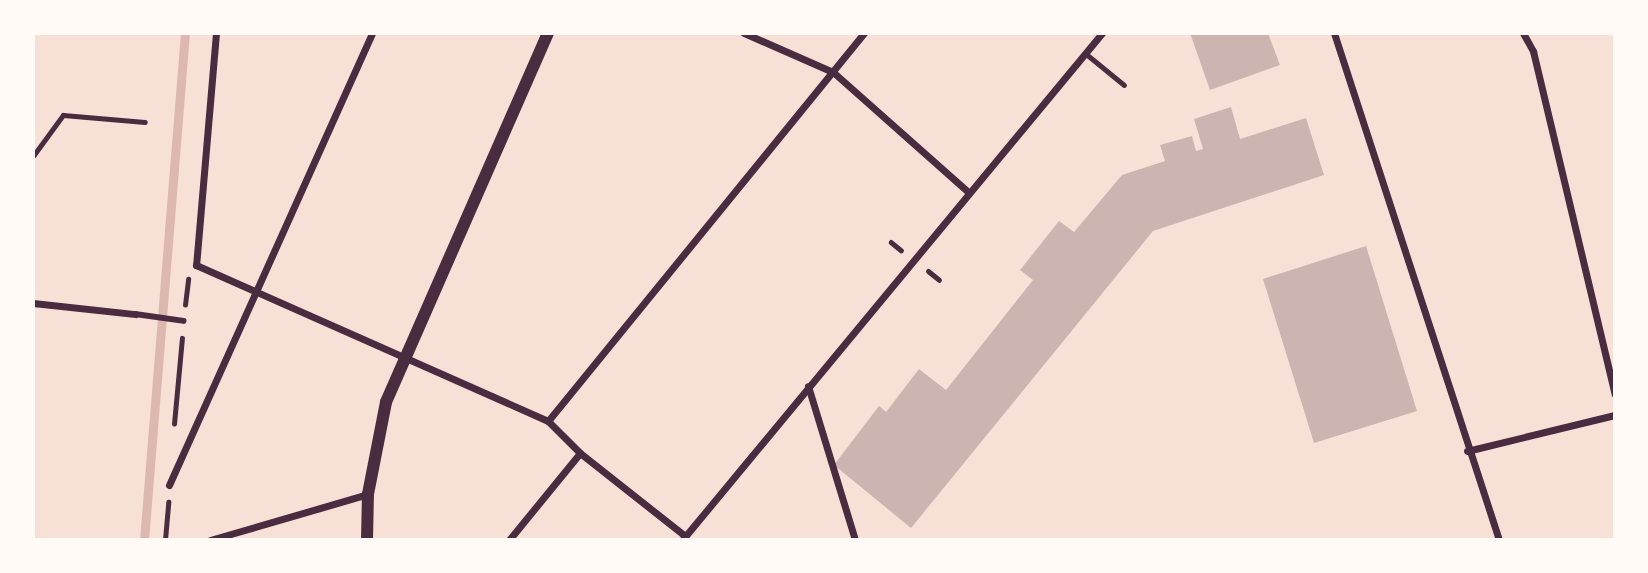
<!DOCTYPE html>
<html>
<head>
<meta charset="utf-8">
<style>
  body { margin:0 }
  #map { position:relative; width:1648px; height:573px; overflow:hidden; background:#f7e1d7; font-family:Karla,sans-serif }
  div>[style] { position:absolute }
  .stream>* { height:9px; margin:-4.5px; padding:0 4.5px; transform-origin:4.5px; border-radius:4.5px; background:#dcb8b0 }
  .building>* { inset:0; background:#ccb4b1 }
  .path>* { height:4.5px; margin:-2.25px; padding:0 2.25px; transform-origin:2.25px; border-radius:2.25px; background:#4a2c40 }
  .service>* { height:5px; margin:-2.5px; padding:0 2.5px; transform-origin:2.5px; border-radius:2.5px; background:#4a2c40 }
  .pedestrian>* { height:6px; margin:-3px; padding:0 3px; transform-origin:3px; border-radius:3px; background:#4a2c40 }
  .minor>* { height:7px; margin:-3.5px; padding:0 3.5px; transform-origin:3.5px; border-radius:3.5px; background:#4a2c40 }
  .tertiary>* { height:12px; margin:-6px; padding:0 6px; transform-origin:6px; border-radius:6px; background:#4a2c40 }
  span { translate:-50% -50%; white-space:nowrap; text-align:center; line-height:1.15; -webkit-text-stroke:7px #fffaf5; paint-order:stroke }
  .frame { position:absolute; inset:0; border:35px solid #fffaf5; pointer-events:none }
</style>
</head>
<body>
<div id="map">
  <div class="stream">
    <div style="left:144px;top:540px;width:509px;rotate:-85.38deg"></div>
  </div>
  <div class="building">
    <div style="clip-path:polygon(1190px 33px,1268px 33px,1280px 65px,1210px 90px)"></div>
    <div style="clip-path:polygon(1231px 107px,1240px 139px,1306px 118px,1324px 175px,1153px 231px,911px 528px,834px 465px,879px 406px,886px 412px,919px 369px,946px 390px,1033px 280px,1020px 270px,1059px 221px,1074px 232px,1122px 175px,1165px 161px,1160px 145px,1192px 136px,1196px 151px,1203px 149px,1194px 119px)"></div>
    <div style="clip-path:polygon(1366px 246px,1417px 411px,1314px 443px,1263px 279px)"></div>
  </div>
  <div class="path">
    <div style="left:891px;top:242px;width:13px;rotate:39deg"></div>
    <div style="left:185px;top:305px;width:26px;rotate:-83deg"></div>
    <div style="left:174px;top:424px;width:86px;rotate:-84.7deg"></div>
    <div style="left:165px;top:540px;width:38px;rotate:-85deg"></div>
  </div>
  <div class="service">
    <div style="left:1086px;top:54px;width:49px;rotate:39.2deg"></div>
    <div style="left:33px;top:156px;width:51px;rotate:-53.8deg"></div>
    <div style="left:63px;top:115px;width:82px;rotate:4.9deg"></div>
    <div style="left:928px;top:271px;width:14px;rotate:39deg"></div>
  </div>
  <div class="pedestrian">
    <div style="left:135px;top:314px;width:49px;rotate:8.1deg"></div>
  </div>
  <div class="minor">
    <div style="left:216px;top:33px;width:233px;rotate:94.9deg"></div>
    <div style="left:196px;top:265px;width:385px;rotate:23.9deg"></div>
    <div style="left:548px;top:421px;width:45px;rotate:45deg"></div>
    <div style="left:580px;top:453px;width:134px;rotate:38.3deg"></div>
    <div style="left:744px;top:33px;width:97px;rotate:23.7deg"></div>
    <div style="left:833px;top:72px;width:181px;rotate:41.6deg"></div>
    <div style="left:1334px;top:33px;width:533px;rotate:71.97deg"></div>
    <div style="left:1523px;top:33px;width:21px;rotate:61deg"></div>
    <div style="left:1533px;top:51px;width:353px;rotate:76.6deg"></div>
    <div style="left:33px;top:303px;width:103px;rotate:6.2deg"></div>
    <div style="left:808px;top:386px;width:161px;rotate:73deg"></div>
    <div style="left:548px;top:421px;width:500px;rotate:-50.84deg"></div>
    <div style="left:1467px;top:451px;width:152px;rotate:-13.7deg"></div>
    <div style="left:169px;top:485px;width:495px;rotate:-65.8deg"></div>
    <div style="left:683px;top:539px;width:657px;rotate:-50.37deg"></div>
    <div style="left:210px;top:540px;width:165px;rotate:-16.2deg"></div>
    <div style="left:509px;top:540px;width:112px;rotate:-50.8deg"></div>
  </div>
  <div class="tertiary">
    <div style="left:367px;top:540px;width:46px;rotate:-88.8deg"></div>
    <div style="left:368px;top:494px;width:94px;rotate:-78.9deg"></div>
    <div style="left:386px;top:402px;width:403px;rotate:-66.3deg"></div>
  </div>
  <div class="frame"></div>
</div>
</body>
</html>
